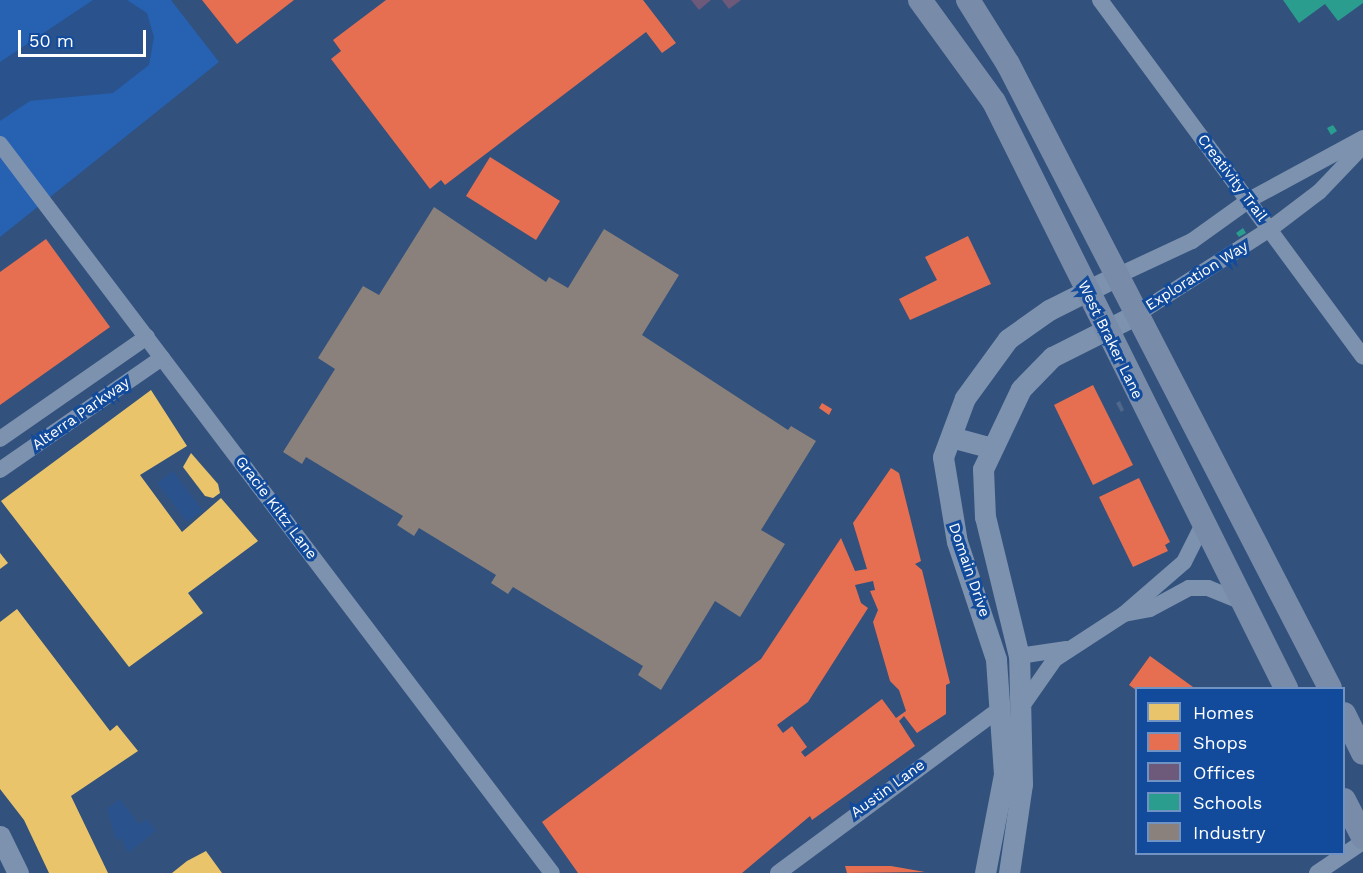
<!DOCTYPE html>
<html>
<head>
<meta charset="utf-8">
<style>
  body { margin:0 }
  #map { position:relative; width:1363px; height:873px; overflow:hidden; background:#32517c; font-family:"Work Sans",sans-serif }
  div>[style] { position:absolute }
  .green>* { inset:0; background:#2761b2 }
  .water>* { inset:0; background:#2a538d }
  .homes>* { inset:0; background:#e9c46a }
  .shops>* { inset:0; background:#e76f51 }
  .offices>* { inset:0; background:#6d597a }
  .schools>* { inset:0; background:#2a9d8f }
  .industry>* { inset:0; background:#8a817c }
  .building>* { inset:0; background:#4f688b }
  .minor>* { height:16px; margin:-8px; padding:0 8px; transform-origin:8px; border-radius:8px; background:#7d92ae }
  .tertiary>* { height:21px; margin:-10.5px; padding:0 10.5px; transform-origin:10.5px; border-radius:10.5px; background:#7d92ae }
  .secondary>* { height:24px; margin:-12px; padding:0 12px; transform-origin:12px; border-radius:12px; background:#788caa }
  span { translate:-50% -50%; white-space:nowrap; text-align:center; line-height:1.15; -webkit-text-stroke:6px #124b9c; paint-order:stroke }
  .street-label { font-size:15px; color:#fff }
  .legend { position:absolute; left:1135px; top:687px; width:210px; height:168px; box-sizing:border-box; background:#124b9c; border:2px solid #7193c4; margin:0; padding:8px 10px; list-style:none; font-size:18px; color:#fff }
  .legend li { display:flex; align-items:center; gap:12px; height:30px }
  .legend b { width:30px; border:2px solid #7193c4 }
  .scale { position:absolute; left:18px; top:30px; width:128px; height:27px; box-sizing:border-box; border:3px solid #fff; border-top:0; padding-left:8px; font-size:18px; line-height:21px; white-space:nowrap; color:#fff; -webkit-text-stroke:4px #124b9c; paint-order:stroke }
</style>
</head>
<body>
<div id="map">
  <div class="green">
    <div style="clip-path:polygon(0 0,171px 0,219px 62px,0 237px)"></div>
  </div>
  <div class="water">
    <div style="clip-path:polygon(93px 0,127px 0,147px 13px,154px 37px,149px 65px,113px 93px,30px 101px,0 121px,0 62px)"></div>
    <div style="clip-path:polygon(173px 471px,203px 511px,187px 522px,157px 483px)"></div>
    <div style="clip-path:polygon(120px 799px,139px 824px,147px 819px,156px 831px,128px 853px,121px 838px,116px 840px,107px 809px)"></div>
  </div>
  <div class="homes">
    <div style="clip-path:polygon(151px 390px,187px 446px,140px 475px,182px 532px,221px 498px,258px 541px,188px 593px,203px 613px,129px 667px,1px 501px)"></div>
    <div style="clip-path:polygon(191px 453px,218px 484px,220px 493px,213px 498px,205px 496px,183px 467px)"></div>
    <div style="clip-path:polygon(0 553px,8px 563px,0 569px)"></div>
    <div style="clip-path:polygon(17px 609px,110px 731px,117px 725px,138px 751px,71px 796px,108px 873px,49px 873px,24px 820px,0 789px,0 622px)"></div>
    <div style="clip-path:polygon(206px 851px,222px 873px,172px 873px,187px 861px)"></div>
  </div>
  <div class="shops">
    <div style="clip-path:polygon(202px 0,294px 0,237px 44px)"></div>
    <div style="clip-path:polygon(386px 0,643px 0,676px 43px,662px 53px,646px 32px,445px 185px,441px 180px,430px 189px,331px 59px,341px 51px,333px 40px)"></div>
    <div style="clip-path:polygon(490px 157px,560px 201px,536px 240px,466px 196px)"></div>
    <div style="clip-path:polygon(968px 236px,991px 284px,910px 320px,899px 299px,937px 280px,925px 257px)"></div>
    <div style="clip-path:polygon(46px 239px,110px 327px,0 405px,0 272px)"></div>
    <div style="clip-path:polygon(1093px 385px,1133px 465px,1093px 485px,1054px 405px)"></div>
    <div style="clip-path:polygon(822px 403px,832px 409px,829px 415px,819px 408px)"></div>
    <div style="clip-path:polygon(evenodd,891px 468px,899px 473px,921px 561px,915px 564px,922px 570px,950px 683px,946px 685px,946px 714px,917px 733px,904px 716px,899px 721px,915px 746px,812px 820px,810px 816px,742px 873px,578px 873px,542px 822px,761px 659px,841px 538px,855px 571px,867px 569px,853px 523px,891px 468px,873px 581px,875px 590px,870px 591px,878px 610px,873px 622px,890px 681px,899px 690px,906px 711px,896px 718px,882px 699px,805px 757px,801px 752px,807px 747px,792px 726px,783px 733px,777px 725px,808px 702px,868px 608px,861px 603px,855px 585px,873px 581px)"></div>
    <div style="clip-path:polygon(1139px 478px,1170px 542px,1165px 545px,1168px 551px,1133px 567px,1099px 497px)"></div>
    <div style="clip-path:polygon(1150px 656px,1193px 687px,1192px 688px,1136px 690px,1129px 685px)"></div>
    <div style="clip-path:polygon(845px 866px,891px 866px,925px 872px,847px 873px)"></div>
  </div>
  <div class="offices">
    <div style="clip-path:polygon(691px 0,711px 0,699px 10px)"></div>
    <div style="clip-path:polygon(722px 0,741px 0,729px 9px)"></div>
  </div>
  <div class="schools">
    <div style="clip-path:polygon(1283px 0,1363px 0,1363px 3px,1338px 21px,1325px 4px,1299px 23px)"></div>
    <div style="clip-path:polygon(1333px 125px,1337px 131px,1331px 135px,1327px 128px)"></div>
    <div style="clip-path:polygon(1243px 228px,1246px 233px,1239px 237px,1236px 233px)"></div>
  </div>
  <div class="industry">
    <div style="clip-path:polygon(434px 207px,546px 282px,549px 277px,568px 288px,604px 229px,679px 275px,642px 335px,788px 430px,791px 426px,816px 441px,761px 530px,785px 544px,740px 617px,715px 601px,661px 690px,638px 675px,643px 666px,513px 587px,508px 594px,491px 583px,496px 575px,419px 528px,414px 536px,397px 525px,403px 516px,306px 457px,302px 464px,283px 452px,335px 369px,318px 358px,363px 286px,379px 295px)"></div>
  </div>
  <div class="building">
    <div style="clip-path:polygon(1120px 401px,1124px 410px,1121px 412px,1116px 403px)"></div>
  </div>
  <div class="minor">
    <div style="left:1100px;top:0;width:443px;rotate:53.6deg"></div>
    <div style="left:0;top:144px;width:914px;rotate:52.87deg"></div>
    <div style="left:1119px;top:275px;width:81px;rotate:-25deg"></div>
    <div style="left:1192px;top:241px;width:70px;rotate:-35.7deg"></div>
    <div style="left:1249px;top:200px;width:130px;rotate:-28.5deg"></div>
    <div style="left:1139px;top:313px;width:156px;rotate:-32.7deg"></div>
    <div style="left:1270px;top:229px;width:61px;rotate:-37.1deg"></div>
    <div style="left:1319px;top:192px;width:64px;rotate:-46.3deg"></div>
    <div style="left:0;top:439px;width:179px;rotate:-34.8deg"></div>
    <div style="left:0;top:470px;width:197px;rotate:-34.7deg"></div>
    <div style="left:1124px;top:614px;width:26px;rotate:-11deg"></div>
    <div style="left:1150px;top:609px;width:44px;rotate:-28.3deg"></div>
    <div style="left:1189px;top:588px;width:19px"></div>
    <div style="left:1208px;top:588px;width:38px;rotate:22deg"></div>
    <div style="left:1019px;top:656px;width:48px;rotate:-8.5deg"></div>
    <div style="left:1020px;top:709px;width:61px;rotate:-55deg"></div>
    <div style="left:1055px;top:659px;width:82px;rotate:-33.1deg"></div>
    <div style="left:1124px;top:614px;width:79px;rotate:-40.9deg"></div>
    <div style="left:1184px;top:562px;width:40px;rotate:-63.4deg"></div>
    <div style="left:778px;top:873px;width:276px;rotate:-36.5deg"></div>
    <div style="left:1317px;top:873px;width:55px;rotate:-34deg"></div>
  </div>
  <div class="tertiary">
    <div style="left:951px;top:437px;width:39px;rotate:15deg"></div>
    <div style="left:0;top:836px;width:41px;rotate:64.1deg"></div>
    <div style="left:985px;top:873px;width:101px;rotate:-79.1deg"></div>
    <div style="left:1004px;top:774px;width:115px;rotate:-94deg"></div>
    <div style="left:996px;top:659px;width:123px;rotate:-108.4deg"></div>
    <div style="left:957px;top:542px;width:86px;rotate:-99.4deg"></div>
    <div style="left:943px;top:457px;width:63px;rotate:-69.6deg"></div>
    <div style="left:965px;top:398px;width:73px;rotate:-53.9deg"></div>
    <div style="left:1008px;top:339px;width:50px;rotate:-35.3deg"></div>
    <div style="left:1049px;top:310px;width:78px;rotate:-26.6deg"></div>
    <div style="left:1009px;top:873px;width:90px;rotate:-81.7deg"></div>
    <div style="left:1022px;top:784px;width:128px;rotate:-91.3deg"></div>
    <div style="left:1019px;top:656px;width:143px;rotate:-103.7deg"></div>
    <div style="left:985px;top:517px;width:48px;rotate:-92.4deg"></div>
    <div style="left:983px;top:469px;width:89px;rotate:-64.6deg"></div>
    <div style="left:1021px;top:389px;width:45px;rotate:-45.9deg"></div>
    <div style="left:1052px;top:357px;width:97px;rotate:-26.8deg"></div>
  </div>
  <div class="secondary">
    <div style="left:920px;top:0;width:126px;rotate:54deg"></div>
    <div style="left:994px;top:102px;width:655px;rotate:63.51deg"></div>
    <div style="left:968px;top:0;width:75px;rotate:58deg"></div>
    <div style="left:1008px;top:64px;width:702px;rotate:62.71deg"></div>
    <div style="left:1344px;top:714px;width:43px;rotate:64deg"></div>
    <div style="left:1344px;top:800px;width:42px;rotate:62.8deg"></div>
  </div>
  <div class="street-label">
    <span style="left:1232px;top:178px;rotate:53deg">Creativity Trail</span>
    <span style="left:1197px;top:276px;rotate:-32deg">Exploration Way</span>
    <span style="left:1110px;top:340px;rotate:64deg">West Braker Lane</span>
    <span style="left:81px;top:414px;rotate:-35deg">Alterra Parkway</span>
    <span style="left:276px;top:508px;rotate:53deg">Gracie Kiltz Lane</span>
    <span style="left:969px;top:570px;rotate:71deg">Domain Drive</span>
    <span style="left:888px;top:789px;rotate:-36deg">Austin Lane</span>
  </div>
  <ul class="legend">
  <li><b style="height:16px;background:#e9c46a"></b>Homes</li>
  <li><b style="height:16px;background:#e76f51"></b>Shops</li>
  <li><b style="height:16px;background:#6d597a"></b>Offices</li>
  <li><b style="height:16px;background:#2a9d8f"></b>Schools</li>
  <li><b style="height:16px;background:#8a817c"></b>Industry</li>
  </ul>
  <div class="scale">50 m</div>
</div>
</body>
</html>
